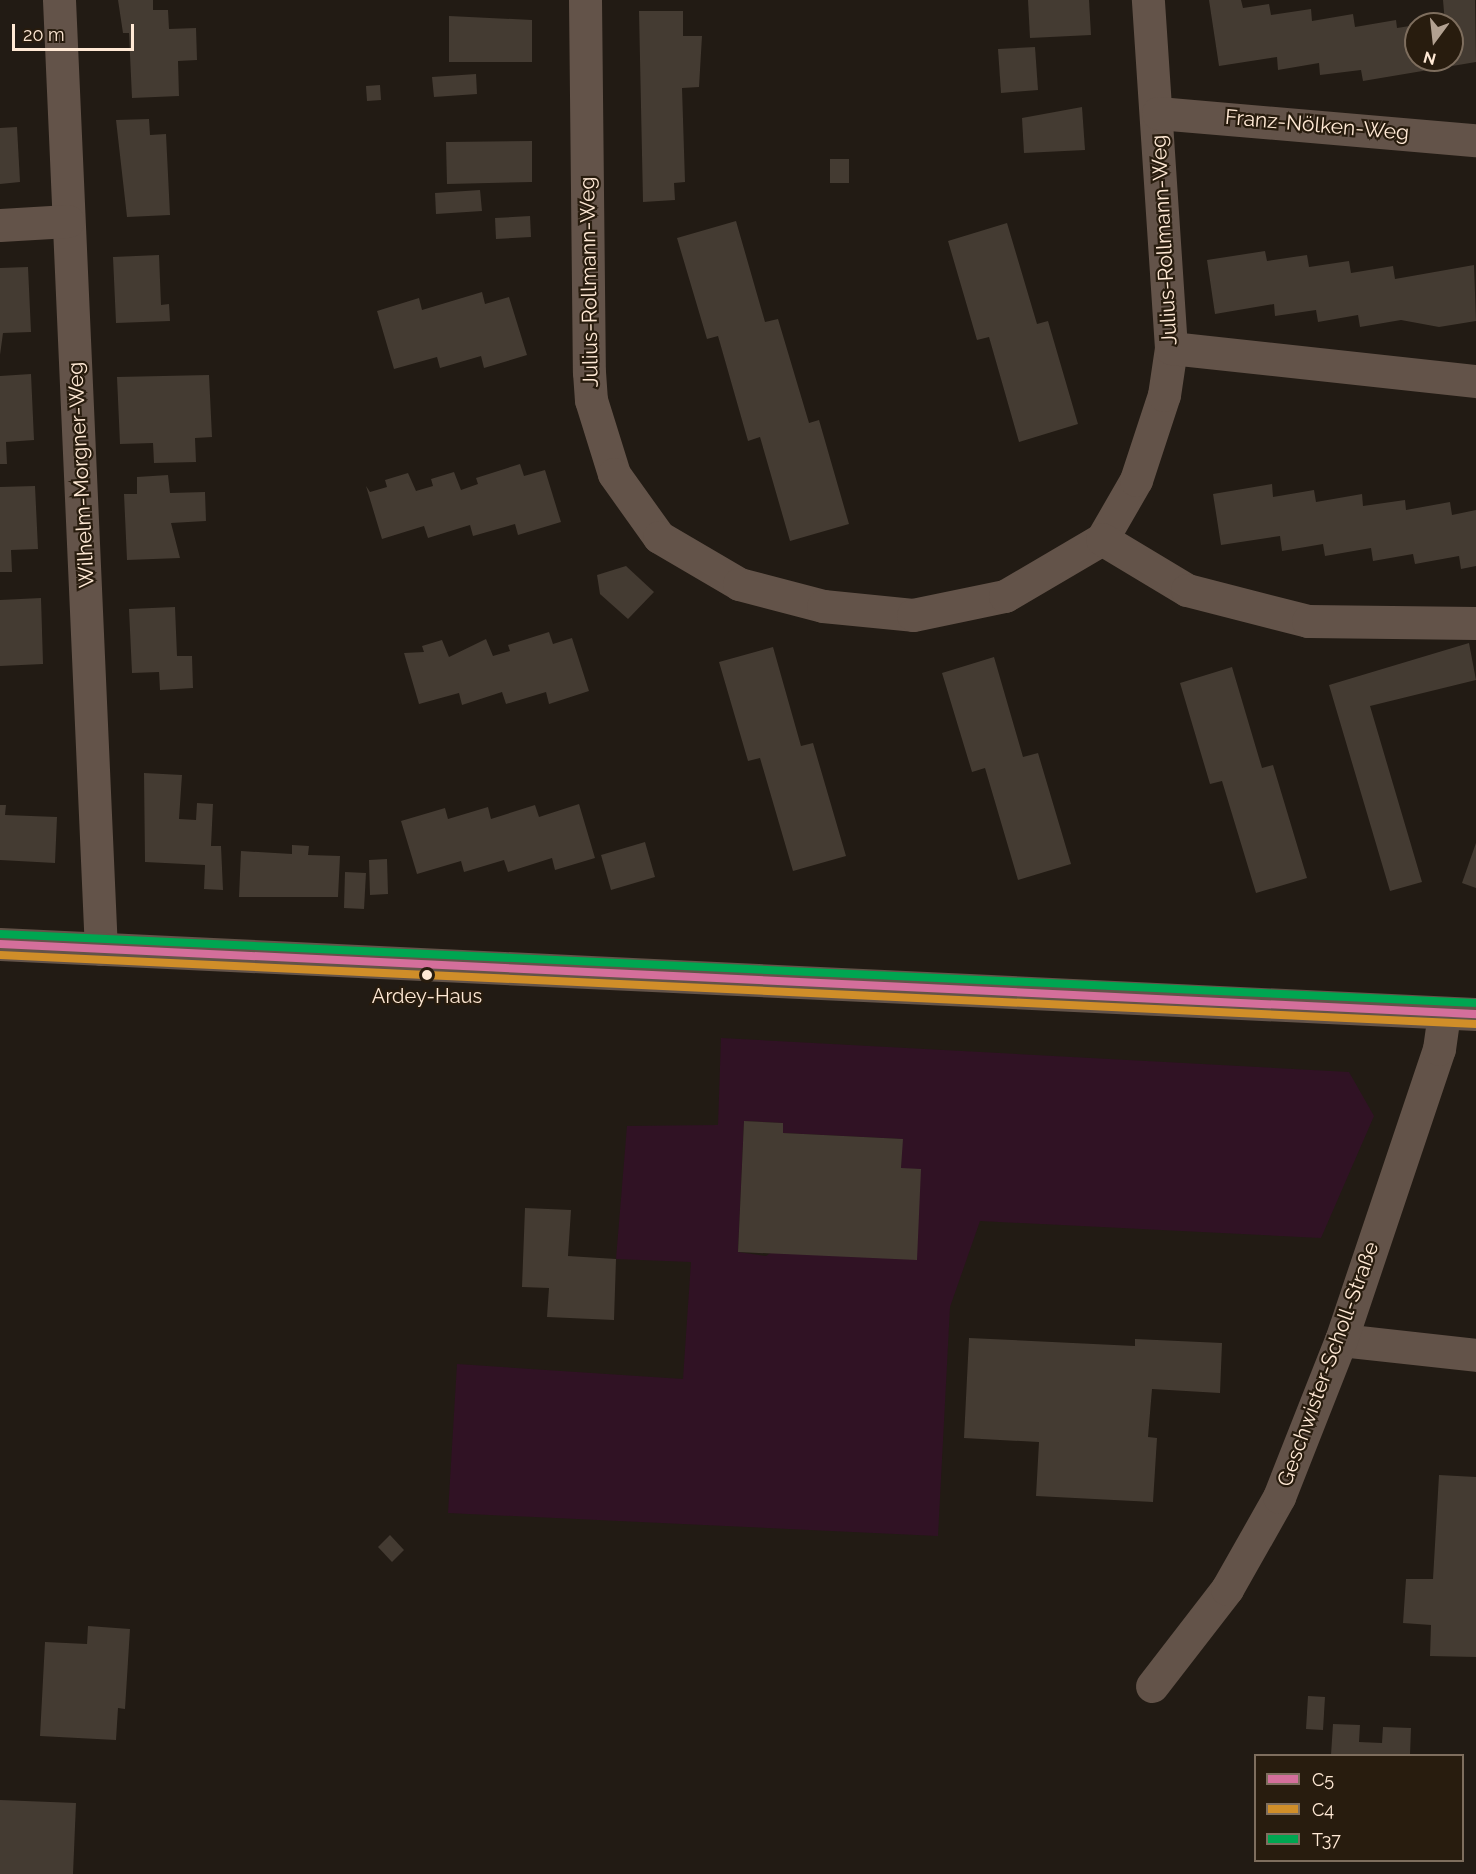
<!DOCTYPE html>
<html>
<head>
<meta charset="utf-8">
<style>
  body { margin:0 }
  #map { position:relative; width:1476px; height:1874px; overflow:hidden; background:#221b14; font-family:Raleway,sans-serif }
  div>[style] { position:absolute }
  .green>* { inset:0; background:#301224 }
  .building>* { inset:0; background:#443b32 }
  .minor>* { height:33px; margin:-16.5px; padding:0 16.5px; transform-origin:16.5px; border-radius:16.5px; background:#635349 }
  .bus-1>* { height:8px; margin:-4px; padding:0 4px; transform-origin:4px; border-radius:4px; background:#d46f9b }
  .bus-2>* { height:8px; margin:-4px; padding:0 4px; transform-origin:4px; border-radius:4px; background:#d08e29 }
  .bus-3>* { height:8px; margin:-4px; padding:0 4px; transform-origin:4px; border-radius:4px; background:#00a651 }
  .dots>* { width:16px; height:16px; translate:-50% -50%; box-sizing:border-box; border:3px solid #281c0e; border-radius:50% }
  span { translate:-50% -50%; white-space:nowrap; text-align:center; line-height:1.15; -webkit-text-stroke:4.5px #281c0e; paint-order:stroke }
  .bus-label { font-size:20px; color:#ffe9d5 }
  .street-label { font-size:21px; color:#ffe9d5 }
  .legend { position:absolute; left:1254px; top:1754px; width:210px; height:108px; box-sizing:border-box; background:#281c0e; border:2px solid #7e6e5e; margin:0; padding:8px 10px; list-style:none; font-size:18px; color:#ffe9d5 }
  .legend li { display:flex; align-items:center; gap:12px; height:30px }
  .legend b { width:30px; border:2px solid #7e6e5e }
  .north { position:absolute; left:1404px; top:12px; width:60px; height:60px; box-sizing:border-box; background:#281c0e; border:2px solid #7e6e5e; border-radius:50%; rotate:195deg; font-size:16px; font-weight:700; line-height:24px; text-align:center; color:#ffe9d5 }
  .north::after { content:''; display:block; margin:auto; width:21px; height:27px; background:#b2a191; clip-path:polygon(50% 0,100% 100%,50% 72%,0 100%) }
  .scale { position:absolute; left:12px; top:24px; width:122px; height:27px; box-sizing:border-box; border:3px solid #ffe9d5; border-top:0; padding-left:8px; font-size:18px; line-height:21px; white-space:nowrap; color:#ffe9d5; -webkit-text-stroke:4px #281c0e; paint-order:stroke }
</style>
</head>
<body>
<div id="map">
  <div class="green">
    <div style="clip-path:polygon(evenodd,721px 1038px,1349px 1072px,1374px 1116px,1321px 1238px,980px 1221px,950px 1307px,938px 1536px,448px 1513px,457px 1364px,683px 1379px,691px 1262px,616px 1259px,627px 1126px,718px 1125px,721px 1038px,744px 1121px,783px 1123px,783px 1133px,902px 1139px,901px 1168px,766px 1256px,738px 1252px,744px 1121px)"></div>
  </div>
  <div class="building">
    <div style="clip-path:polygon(118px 0,153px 0,153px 10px,168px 10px,169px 29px,196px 28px,197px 60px,178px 61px,179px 96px,132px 98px,129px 33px,123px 33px)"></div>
    <div style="clip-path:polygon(1028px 0,1089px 0,1091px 35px,1030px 38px)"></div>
    <div style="clip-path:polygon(1209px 0,1241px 0,1243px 8px,1269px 4px,1271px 15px,1311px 9px,1312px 21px,1353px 14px,1355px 27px,1396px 20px,1397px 28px,1416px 25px,1416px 60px,1452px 60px,1452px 24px,1445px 24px,1443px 0,1475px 0,1476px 62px,1363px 81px,1361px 70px,1320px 75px,1319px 63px,1278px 70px,1277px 57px,1219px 66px)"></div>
    <div style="clip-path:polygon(639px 11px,683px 11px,683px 36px,702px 36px,699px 87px,682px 88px,685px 182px,674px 183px,675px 200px,643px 202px)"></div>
    <div style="clip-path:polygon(449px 16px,532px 20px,532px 62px,449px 62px)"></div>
    <div style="clip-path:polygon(1035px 47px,1038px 90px,1001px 93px,998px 49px)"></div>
    <div style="clip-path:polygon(476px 74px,477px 94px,434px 97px,432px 77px)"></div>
    <div style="clip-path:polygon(380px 85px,381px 100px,367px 101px,366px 86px)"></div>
    <div style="clip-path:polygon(1082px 107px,1085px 150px,1024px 153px,1022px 118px)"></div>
    <div style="clip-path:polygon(149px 119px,150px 135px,166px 134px,170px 215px,127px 217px,116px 120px)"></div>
    <div style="clip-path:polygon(17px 127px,20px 182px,0 184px,0 128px)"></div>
    <div style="clip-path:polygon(532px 141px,532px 182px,447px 184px,446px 142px)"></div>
    <div style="clip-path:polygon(830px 159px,849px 159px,849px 183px,830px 183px)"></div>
    <div style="clip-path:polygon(480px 190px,482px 211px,436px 214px,435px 193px)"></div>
    <div style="clip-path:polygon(530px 216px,531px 237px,496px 239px,495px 218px)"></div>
    <div style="clip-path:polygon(736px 221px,765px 322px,778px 319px,809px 423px,819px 420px,849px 524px,790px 541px,760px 437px,748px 441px,718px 336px,707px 339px,677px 238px)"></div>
    <div style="clip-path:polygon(1007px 223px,1037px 324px,1048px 321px,1078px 424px,1019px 442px,989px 337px,977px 340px,948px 241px)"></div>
    <div style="clip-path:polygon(1265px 251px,1267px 261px,1307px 255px,1309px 267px,1349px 261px,1351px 273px,1393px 266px,1395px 279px,1474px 265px,1476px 321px,1439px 327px,1401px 320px,1360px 327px,1358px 315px,1318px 322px,1316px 310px,1275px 316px,1274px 304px,1215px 314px,1207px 260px)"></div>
    <div style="clip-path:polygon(159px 255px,161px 305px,169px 304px,170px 321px,116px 323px,113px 257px)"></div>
    <div style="clip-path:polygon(28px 267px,31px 332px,3px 333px,0 355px,0 268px)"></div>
    <div style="clip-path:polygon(482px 292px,485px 304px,509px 297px,527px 355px,484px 368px,481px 356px,440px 368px,437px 357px,394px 369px,377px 311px,419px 298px,422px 310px)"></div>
    <div style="clip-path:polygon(31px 374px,34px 440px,6px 442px,7px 464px,0 464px,0 376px)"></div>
    <div style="clip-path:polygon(209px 375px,212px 437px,195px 438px,196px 462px,154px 463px,153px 443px,120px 444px,117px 377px)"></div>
    <div style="clip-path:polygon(520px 464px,524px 476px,545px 470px,561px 522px,518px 535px,515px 524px,473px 536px,470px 525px,428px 538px,424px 526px,382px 539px,366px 486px,370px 492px,387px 487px,385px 480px,408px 473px,416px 491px,433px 486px,431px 479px,454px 472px,461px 490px,478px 484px,476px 478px)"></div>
    <div style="clip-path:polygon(168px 475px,170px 493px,205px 492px,206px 521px,171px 523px,180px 558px,127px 560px,124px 494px,137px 494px,137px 477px)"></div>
    <div style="clip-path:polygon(1272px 484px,1273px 497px,1314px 490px,1316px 502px,1362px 494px,1363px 506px,1405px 500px,1406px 510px,1450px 502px,1452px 515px,1476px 510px,1476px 566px,1461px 569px,1459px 556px,1415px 564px,1413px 554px,1373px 561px,1371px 548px,1325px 556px,1323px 544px,1282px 551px,1280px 536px,1221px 545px,1213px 494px)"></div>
    <div style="clip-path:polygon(35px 486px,38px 549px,11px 550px,12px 572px,0 572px,0 487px)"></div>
    <div style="clip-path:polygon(626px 566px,654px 592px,628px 619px,600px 594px,597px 575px)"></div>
    <div style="clip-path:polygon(41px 598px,43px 664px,0 666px,0 600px)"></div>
    <div style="clip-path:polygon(175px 607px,177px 656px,192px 656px,193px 688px,160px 690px,159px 672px,132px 673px,129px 609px)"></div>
    <div style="clip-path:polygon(549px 632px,553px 644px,572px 638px,589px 691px,549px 704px,546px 692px,506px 704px,502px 692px,462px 705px,459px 693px,419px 704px,404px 653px,424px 652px,422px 646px,442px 640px,449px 657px,486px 639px,493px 656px,510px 651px,508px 645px)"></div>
    <div style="clip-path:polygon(1469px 643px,1476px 680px,1370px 706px,1422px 882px,1390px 891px,1329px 685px)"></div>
    <div style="clip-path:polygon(773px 647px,801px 746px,813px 743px,846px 856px,793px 871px,760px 758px,748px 761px,719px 662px)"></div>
    <div style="clip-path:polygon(994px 657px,1023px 757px,1038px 753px,1071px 864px,1018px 880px,985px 768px,972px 772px,942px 673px)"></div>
    <div style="clip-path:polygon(1232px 667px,1262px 768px,1273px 765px,1307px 878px,1256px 893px,1222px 781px,1210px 784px,1180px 683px)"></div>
    <div style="clip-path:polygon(144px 773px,182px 775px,179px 819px,196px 820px,197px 803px,213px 804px,211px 846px,221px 846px,223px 890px,204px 889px,205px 865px,145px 862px)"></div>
    <div style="clip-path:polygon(579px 804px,595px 858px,555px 870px,552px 858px,508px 872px,504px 860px,464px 872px,461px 861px,417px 874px,401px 821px,445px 808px,448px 819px,488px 807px,491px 819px,535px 805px,539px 817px)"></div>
    <div style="clip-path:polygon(0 805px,6px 805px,5px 815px,57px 817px,55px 863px,0 860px)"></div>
    <div style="clip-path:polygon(645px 842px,655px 877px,611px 890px,601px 855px)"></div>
    <div style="clip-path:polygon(1476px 843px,1476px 888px,1462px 883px)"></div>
    <div style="clip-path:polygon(292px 845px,309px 846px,308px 855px,340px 856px,338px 897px,239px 897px,241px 851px,292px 854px)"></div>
    <div style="clip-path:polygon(387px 859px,388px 894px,370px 895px,369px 860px)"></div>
    <div style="clip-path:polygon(345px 872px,366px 873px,364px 909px,344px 908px)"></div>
    <div style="clip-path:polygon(744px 1121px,783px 1123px,783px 1133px,903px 1139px,901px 1168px,921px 1169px,917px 1260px,738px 1252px)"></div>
    <div style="clip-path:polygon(525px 1208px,571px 1210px,568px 1256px,616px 1259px,614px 1320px,547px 1317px,549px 1288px,522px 1287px)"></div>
    <div style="clip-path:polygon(969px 1338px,1135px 1346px,1135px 1339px,1222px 1343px,1220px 1393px,1152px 1389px,1148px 1437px,1157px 1438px,1153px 1502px,1036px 1496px,1039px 1442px,964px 1438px)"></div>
    <div style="clip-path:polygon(1439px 1475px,1476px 1477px,1476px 1657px,1430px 1656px,1431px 1625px,1403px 1623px,1406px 1579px,1433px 1579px)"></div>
    <div style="clip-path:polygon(390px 1535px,404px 1550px,392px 1562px,378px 1547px)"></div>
    <div style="clip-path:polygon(88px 1626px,130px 1629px,125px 1709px,118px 1708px,116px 1740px,40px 1736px,45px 1642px,87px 1644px)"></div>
    <div style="clip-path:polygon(1308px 1696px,1325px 1697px,1323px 1730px,1306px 1729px)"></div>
    <div style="clip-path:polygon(1333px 1724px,1360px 1725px,1359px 1742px,1382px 1743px,1383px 1727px,1411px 1728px,1410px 1755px,1331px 1755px)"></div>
    <div style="clip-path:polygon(0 1800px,76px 1803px,73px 1874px,0 1874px)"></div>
  </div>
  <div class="minor">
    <div style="left:59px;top:0;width:950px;rotate:87.47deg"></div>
    <div style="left:585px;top:0;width:372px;rotate:89.4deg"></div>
    <div style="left:589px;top:372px;width:28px;rotate:86deg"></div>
    <div style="left:591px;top:400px;width:77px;rotate:72.7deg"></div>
    <div style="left:614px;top:474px;width:77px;rotate:54.5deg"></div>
    <div style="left:659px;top:537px;width:93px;rotate:30.4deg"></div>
    <div style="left:739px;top:584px;width:87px;rotate:14.7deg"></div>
    <div style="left:823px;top:606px;width:90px;rotate:5.7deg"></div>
    <div style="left:913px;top:615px;width:94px;rotate:-11.7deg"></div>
    <div style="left:1005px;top:596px;width:113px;rotate:-30.4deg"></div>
    <div style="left:1102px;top:539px;width:68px;rotate:-60deg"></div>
    <div style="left:1136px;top:480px;width:89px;rotate:-71.8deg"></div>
    <div style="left:1164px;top:395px;width:48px;rotate:-81.5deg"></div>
    <div style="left:1171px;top:348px;width:349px;rotate:-93.8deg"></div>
    <div style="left:1158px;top:113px;width:319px;rotate:4.9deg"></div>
    <div style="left:0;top:225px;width:68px;rotate:-3.4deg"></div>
    <div style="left:1171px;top:348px;width:307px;rotate:6.2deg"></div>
    <div style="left:1102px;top:539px;width:99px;rotate:31deg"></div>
    <div style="left:1187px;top:590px;width:125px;rotate:14.4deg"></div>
    <div style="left:1308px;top:621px;width:168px;rotate:0.7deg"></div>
    <div style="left:0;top:944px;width:1478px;rotate:2.72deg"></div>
    <div style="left:1341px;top:1340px;width:136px;rotate:6.3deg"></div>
    <div style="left:1152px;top:1686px;width:123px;rotate:-52.3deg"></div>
    <div style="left:1227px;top:1589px;width:106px;rotate:-60.5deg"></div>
    <div style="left:1279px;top:1497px;width:169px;rotate:-68.5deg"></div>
    <div style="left:1341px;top:1340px;width:307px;rotate:-71.4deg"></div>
    <div style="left:1439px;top:1049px;width:36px;rotate:-82deg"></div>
  </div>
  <div class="bus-1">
    <div style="left:0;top:944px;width:1478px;rotate:2.72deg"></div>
  </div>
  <div class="bus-2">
    <div style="left:0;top:955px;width:1478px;rotate:2.68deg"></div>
  </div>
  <div class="bus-3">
    <div style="left:0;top:934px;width:1478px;rotate:2.68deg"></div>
  </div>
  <div class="dots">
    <div style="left:427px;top:975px;background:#ffe9d5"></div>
  </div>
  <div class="bus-label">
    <span style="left:427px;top:996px">Ardey-Haus</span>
  </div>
  <div class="street-label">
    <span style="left:1317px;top:125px;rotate:5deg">Franz-Nölken-Weg</span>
    <span style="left:1164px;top:240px;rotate:-93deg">Julius-Rollmann-Weg</span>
    <span style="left:589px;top:282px;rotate:-91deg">Julius-Rollmann-Weg</span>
    <span style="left:81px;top:475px;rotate:-93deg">Wilhelm-Morgner-Weg</span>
    <span style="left:1328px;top:1364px;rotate:-70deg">Geschwister-Scholl-Straße</span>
  </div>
  <ul class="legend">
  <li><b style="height:8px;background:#d46f9b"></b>C5</li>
  <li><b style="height:8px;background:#d08e29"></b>C4</li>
  <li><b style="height:8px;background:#00a651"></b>T37</li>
  </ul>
  <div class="north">N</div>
  <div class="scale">20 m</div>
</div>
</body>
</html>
